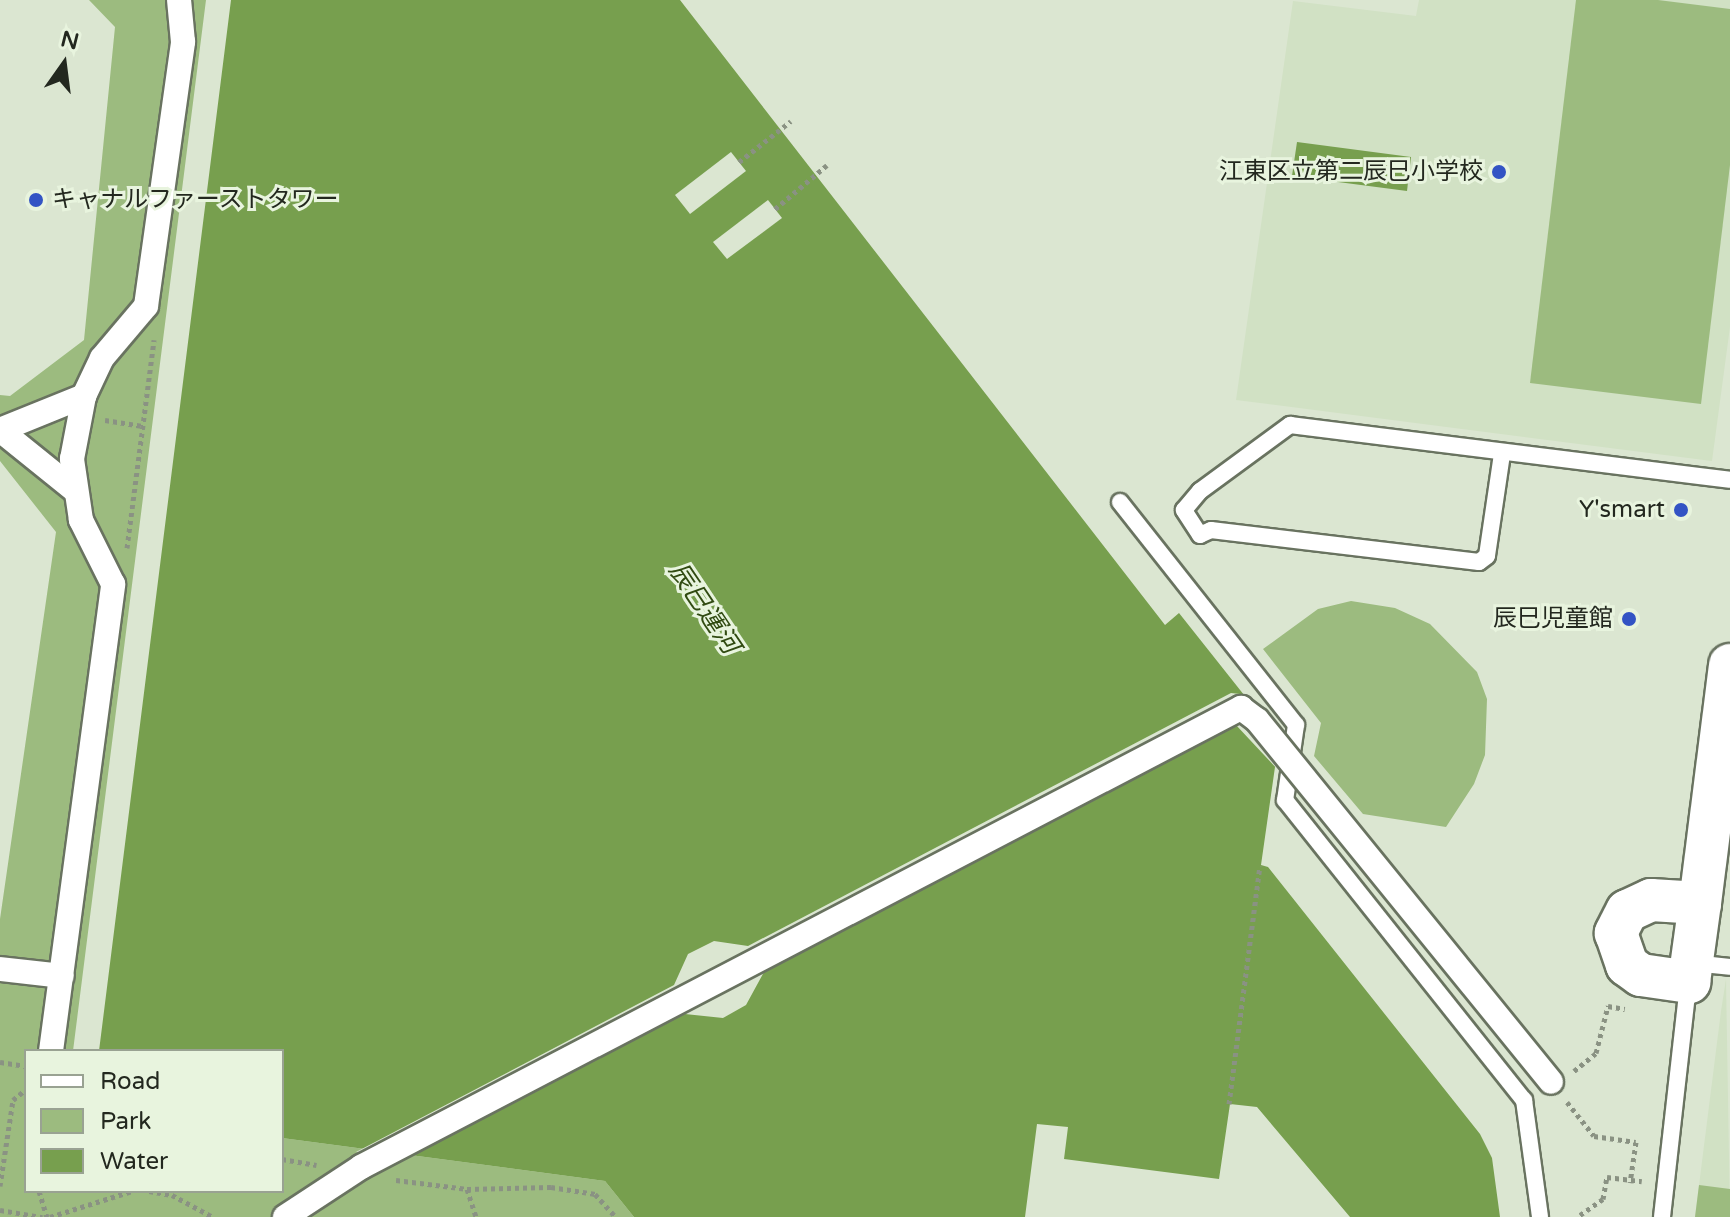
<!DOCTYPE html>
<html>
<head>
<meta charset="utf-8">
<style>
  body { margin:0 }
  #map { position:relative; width:1730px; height:1217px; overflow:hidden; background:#dbe6d1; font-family:"Varela Round","Noto Sans JP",sans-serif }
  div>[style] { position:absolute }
  .built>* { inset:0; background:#d1e1c4 }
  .green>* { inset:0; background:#9cbb7f }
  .water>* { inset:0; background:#779f4e }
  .pier>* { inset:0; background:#dbe6d1 }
  .path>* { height:5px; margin-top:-2.5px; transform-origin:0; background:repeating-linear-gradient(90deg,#8a9283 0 4px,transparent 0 8px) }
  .roads { filter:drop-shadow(2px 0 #697360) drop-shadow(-2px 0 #697360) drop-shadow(0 2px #697360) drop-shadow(0 -2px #697360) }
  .service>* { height:16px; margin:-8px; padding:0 8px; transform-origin:8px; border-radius:8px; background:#fff }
  .pedestrian>* { height:24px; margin:-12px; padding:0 12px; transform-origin:12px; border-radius:12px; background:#fff }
  .tertiary>* { height:42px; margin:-21px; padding:0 21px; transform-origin:21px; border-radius:21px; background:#fff }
  .path-bridge>* { height:5px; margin-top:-2.5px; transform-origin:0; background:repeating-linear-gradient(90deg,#8a9283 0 4px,transparent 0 8px) }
  .bridges { filter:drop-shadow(2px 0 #697360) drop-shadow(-2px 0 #697360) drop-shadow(0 2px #697360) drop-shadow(0 -2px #697360) }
  .pedestrian-bridge>* { height:24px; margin:-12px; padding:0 12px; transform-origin:12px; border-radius:12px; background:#fff }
  .dots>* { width:22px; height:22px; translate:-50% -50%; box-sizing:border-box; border:4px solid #e8f4de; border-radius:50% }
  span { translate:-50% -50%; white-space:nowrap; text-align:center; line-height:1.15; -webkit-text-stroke:6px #e8f4de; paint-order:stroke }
  .poi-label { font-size:24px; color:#23281f }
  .right { translate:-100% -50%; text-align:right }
  .left { translate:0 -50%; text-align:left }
  .water-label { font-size:26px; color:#314b12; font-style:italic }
  .legend { position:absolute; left:24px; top:1049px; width:260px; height:144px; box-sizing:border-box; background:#e8f4de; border:2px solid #99a292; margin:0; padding:10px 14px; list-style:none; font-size:24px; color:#23281f }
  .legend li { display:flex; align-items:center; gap:16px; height:40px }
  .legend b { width:40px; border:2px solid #99a292 }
  .north { position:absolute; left:24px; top:24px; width:80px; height:80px; -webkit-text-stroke:6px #e8f4de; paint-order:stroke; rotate:14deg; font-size:22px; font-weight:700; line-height:32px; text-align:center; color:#23281f }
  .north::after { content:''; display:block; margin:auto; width:28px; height:36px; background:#23281f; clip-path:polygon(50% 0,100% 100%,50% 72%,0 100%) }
</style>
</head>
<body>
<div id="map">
  <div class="built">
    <div style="clip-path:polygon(1419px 0,1730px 0,1730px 327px,1712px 461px,1236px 400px,1293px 1px,1416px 16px)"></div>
    <div style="clip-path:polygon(1726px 979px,1730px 1217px,1695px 1217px,1721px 1011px)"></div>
  </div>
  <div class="green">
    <div style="clip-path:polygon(89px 0,206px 0,73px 1051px,26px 1051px,26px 1191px,282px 1191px,282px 1138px,605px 1181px,634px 1217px,0 1217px,0 919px,56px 532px,0 461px,0 395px,10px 396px,84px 340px,115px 27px)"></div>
    <div style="clip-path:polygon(1576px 0,1658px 0,1730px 9px,1730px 165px,1701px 404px,1530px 383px)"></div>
    <div style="clip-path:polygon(1351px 601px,1395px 608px,1430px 624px,1477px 672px,1487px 699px,1485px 755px,1474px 784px,1446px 827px,1363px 814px,1314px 756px,1321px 723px,1263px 649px,1318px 609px)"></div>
    <div style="clip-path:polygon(1699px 1185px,1730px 1189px,1730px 1217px,1695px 1217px)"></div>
  </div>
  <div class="water">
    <div style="clip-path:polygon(231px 0,680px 0,1165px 625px,1179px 613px,1279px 739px,1261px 865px,1268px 867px,1480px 1134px,1492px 1158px,1500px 1217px,1350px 1217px,1257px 1107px,1230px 1104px,1219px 1179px,1064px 1159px,1068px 1127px,1037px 1124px,1025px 1217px,634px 1217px,605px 1181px,282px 1138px,282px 1051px,99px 1051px)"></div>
    <div style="clip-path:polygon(1297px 142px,1411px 157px,1407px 191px,1292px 176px)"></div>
  </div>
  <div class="pier">
    <div style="clip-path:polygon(731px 152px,746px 171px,690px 214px,675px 195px)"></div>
    <div style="clip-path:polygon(768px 200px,782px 218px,727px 259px,713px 242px)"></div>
    <div style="clip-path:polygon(1231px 693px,1249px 695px,1283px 737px,1279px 771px,1236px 725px,764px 972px,746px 1005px,723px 1018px,685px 1014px,404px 1159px,356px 1152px,674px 985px,688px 954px,714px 941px,748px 946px)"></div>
  </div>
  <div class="path">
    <div style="left:105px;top:420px;width:38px;rotate:9deg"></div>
    <div style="left:127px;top:548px;width:210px;rotate:-82.6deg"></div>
    <div style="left:0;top:1062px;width:26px;rotate:9deg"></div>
    <div style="left:1574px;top:1071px;width:28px;rotate:-39deg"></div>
    <div style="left:1596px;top:1053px;width:49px;rotate:-75.7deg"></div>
    <div style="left:1608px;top:1006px;width:17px;rotate:10deg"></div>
    <div style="left:1567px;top:1102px;width:43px;rotate:51.5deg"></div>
    <div style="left:1594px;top:1136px;width:42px;rotate:8.1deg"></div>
    <div style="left:1636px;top:1142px;width:41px;rotate:98.3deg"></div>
    <div style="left:1229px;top:1104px;width:240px;rotate:-82.6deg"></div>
    <div style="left:282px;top:1159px;width:35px;rotate:10deg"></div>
    <div style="left:396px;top:1180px;width:72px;rotate:7.2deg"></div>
    <div style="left:467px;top:1189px;width:84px;rotate:-1.4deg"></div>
    <div style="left:551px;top:1187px;width:45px;rotate:9deg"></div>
    <div style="left:595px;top:1194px;width:31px;rotate:48deg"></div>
    <div style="left:0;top:1186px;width:87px;rotate:-81.4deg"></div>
    <div style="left:13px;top:1100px;width:17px;rotate:-40deg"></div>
    <div style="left:467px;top:1189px;width:29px;rotate:72deg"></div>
    <div style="left:39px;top:1191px;width:27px;rotate:73deg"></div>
    <div style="left:149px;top:1191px;width:23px;rotate:10deg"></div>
    <div style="left:172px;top:1195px;width:47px;rotate:28.2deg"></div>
    <div style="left:0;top:1210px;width:43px;rotate:9.5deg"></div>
    <div style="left:1580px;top:1215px;width:28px;rotate:-35deg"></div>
    <div style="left:1603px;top:1199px;width:22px;rotate:-80deg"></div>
    <div style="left:1607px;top:1177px;width:35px;rotate:7deg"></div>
    <div style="left:50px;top:1217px;width:86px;rotate:-17.6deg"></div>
  </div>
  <div class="roads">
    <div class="service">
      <div style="left:1502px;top:454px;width:103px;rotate:98.4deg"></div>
      <div style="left:1487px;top:556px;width:10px;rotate:143deg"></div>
      <div style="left:1479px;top:562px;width:270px;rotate:-173.2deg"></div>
      <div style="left:1211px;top:530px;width:12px;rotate:156deg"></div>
      <div style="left:1200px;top:535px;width:30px;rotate:-123deg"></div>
      <div style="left:1184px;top:510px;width:25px;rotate:-50deg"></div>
      <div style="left:1200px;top:491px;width:112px;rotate:-36.3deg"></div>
      <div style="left:1290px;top:425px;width:443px;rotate:7.1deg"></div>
      <div style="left:1120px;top:502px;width:284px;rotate:51.7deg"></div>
      <div style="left:1296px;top:725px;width:76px;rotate:98.3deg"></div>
      <div style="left:1285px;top:800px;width:384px;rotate:51.5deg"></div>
      <div style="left:1524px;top:1100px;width:118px;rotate:82.2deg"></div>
      <div style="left:1693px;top:963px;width:37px;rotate:6deg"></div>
      <div style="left:1662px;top:1217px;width:234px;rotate:-83.6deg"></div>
    </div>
    <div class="pedestrian">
      <div style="left:0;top:430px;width:94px;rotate:38.9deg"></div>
      <div style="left:0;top:430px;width:91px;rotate:-22deg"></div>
      <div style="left:0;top:969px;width:62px;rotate:6.4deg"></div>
      <div style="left:51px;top:1051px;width:471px;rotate:-82.4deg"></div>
      <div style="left:113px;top:584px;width:72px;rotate:-116.6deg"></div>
      <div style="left:81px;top:520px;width:62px;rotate:-98.4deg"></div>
      <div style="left:72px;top:459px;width:64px;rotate:-79.2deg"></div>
      <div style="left:84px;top:396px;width:42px;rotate:-64.7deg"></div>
      <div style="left:102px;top:358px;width:68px;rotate:-49.8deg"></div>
      <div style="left:146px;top:306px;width:267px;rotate:-82deg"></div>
      <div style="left:183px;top:42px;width:42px;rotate:-95.4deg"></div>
    </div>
    <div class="tertiary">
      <div style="left:1700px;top:903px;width:49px;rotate:-176.5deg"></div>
      <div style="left:1651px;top:900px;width:26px;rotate:155deg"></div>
      <div style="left:1627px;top:911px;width:25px;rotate:117deg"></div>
      <div style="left:1616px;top:933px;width:34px;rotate:71deg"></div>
      <div style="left:1627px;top:965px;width:17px;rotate:36deg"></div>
      <div style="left:1641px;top:975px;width:49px;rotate:8.3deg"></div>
      <div style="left:1689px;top:982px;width:80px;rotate:-82.1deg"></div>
      <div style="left:1700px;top:903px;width:240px;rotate:-82.8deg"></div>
    </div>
  </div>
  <div class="path-bridge">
    <div style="left:739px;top:162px;width:66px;rotate:-38.3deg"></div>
    <div style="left:775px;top:209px;width:68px;rotate:-40.2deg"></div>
  </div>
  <div class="bridges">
    <div class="pedestrian-bridge">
      <div style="left:285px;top:1217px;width:91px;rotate:-33.3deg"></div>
      <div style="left:361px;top:1167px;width:993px;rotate:-27.55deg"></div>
      <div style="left:1241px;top:708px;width:20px;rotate:37deg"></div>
      <div style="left:1257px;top:720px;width:466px;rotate:50.9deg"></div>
    </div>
  </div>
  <div class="dots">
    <div style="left:1499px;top:172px;background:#3354c4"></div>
    <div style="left:36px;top:200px;background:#3354c4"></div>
    <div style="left:1681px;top:510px;background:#3354c4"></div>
    <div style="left:1629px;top:619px;background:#3354c4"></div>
  </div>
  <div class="poi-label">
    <span class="right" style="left:1483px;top:172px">江東区立第二辰巳小学校</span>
    <span class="left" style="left:52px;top:200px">キャナルファーストタワー</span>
    <span class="right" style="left:1665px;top:510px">Y'smart</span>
    <span class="right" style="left:1613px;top:619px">辰巳児童館</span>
  </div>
  <div class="water-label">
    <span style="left:704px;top:608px;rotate:56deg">辰巳運河</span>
  </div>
  <ul class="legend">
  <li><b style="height:10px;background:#fff"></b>Road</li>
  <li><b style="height:22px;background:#9cbb7f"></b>Park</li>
  <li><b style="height:22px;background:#779f4e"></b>Water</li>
  </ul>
  <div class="north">N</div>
</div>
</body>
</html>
